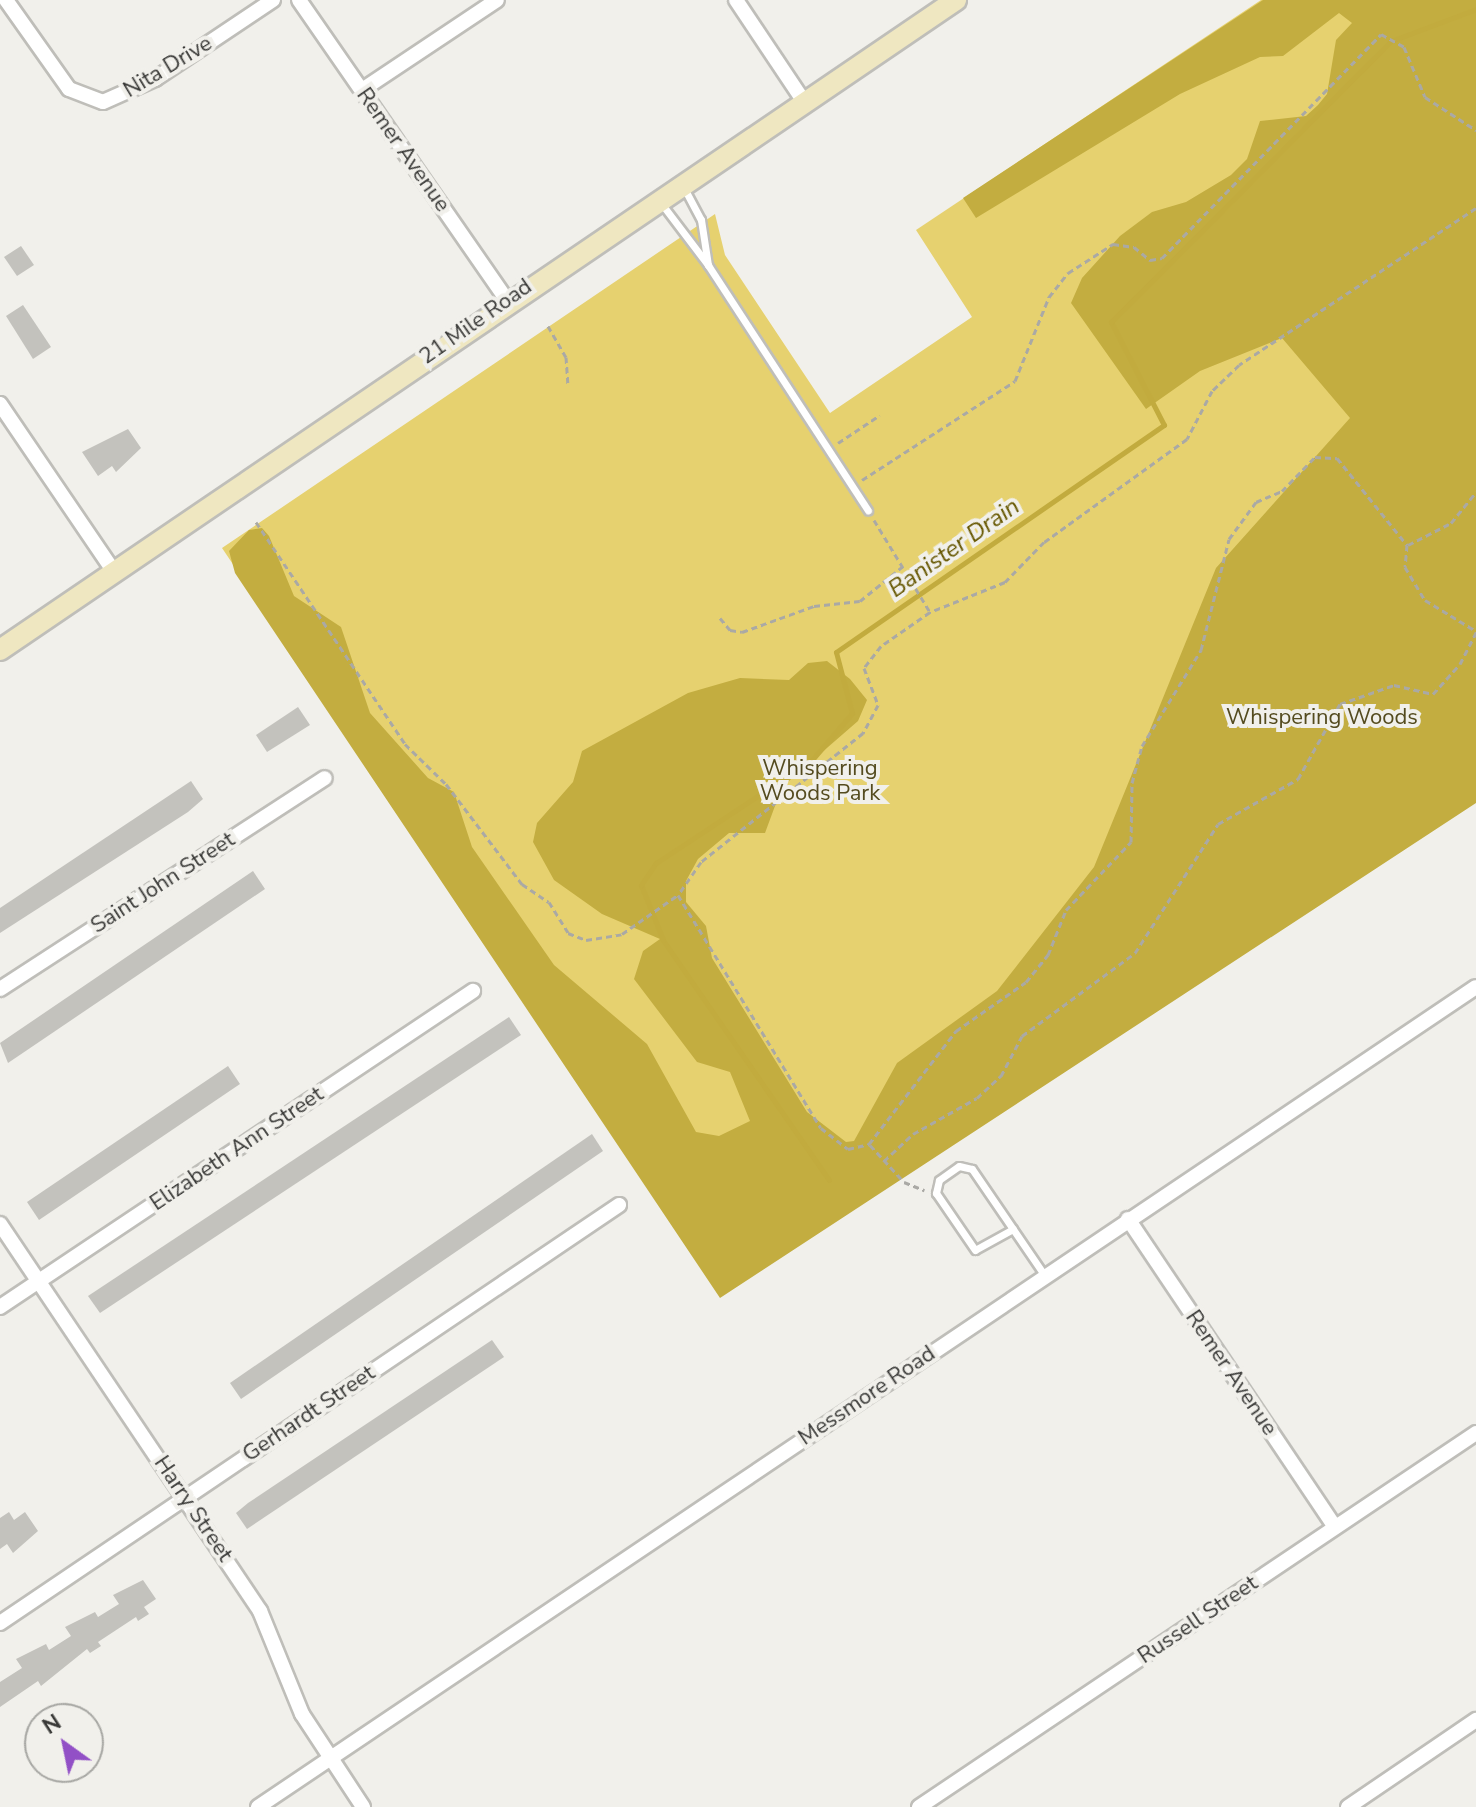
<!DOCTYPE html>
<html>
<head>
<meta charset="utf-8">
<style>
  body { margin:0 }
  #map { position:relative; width:1476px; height:1807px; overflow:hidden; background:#f1f0eb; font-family:"Nunito Sans",sans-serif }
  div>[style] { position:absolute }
  .green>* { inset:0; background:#e6d16f }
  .forest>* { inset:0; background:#c3ad40 }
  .stream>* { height:5px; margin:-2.5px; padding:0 2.5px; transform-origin:2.5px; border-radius:2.5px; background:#c2ab3e }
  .building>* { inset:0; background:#c3c2bd }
  .path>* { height:3px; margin-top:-1.5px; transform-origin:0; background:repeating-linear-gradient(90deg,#aaa9a5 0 6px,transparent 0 10px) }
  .roads { filter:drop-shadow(2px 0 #bfbeb9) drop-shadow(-2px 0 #bfbeb9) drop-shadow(0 2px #bfbeb9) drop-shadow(0 -2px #bfbeb9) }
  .lane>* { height:7px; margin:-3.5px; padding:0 3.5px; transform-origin:3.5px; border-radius:3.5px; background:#fff }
  .street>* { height:14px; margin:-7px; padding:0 7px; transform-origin:7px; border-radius:7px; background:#fff }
  .secondary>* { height:20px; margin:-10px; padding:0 10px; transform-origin:10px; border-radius:10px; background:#efe7c1 }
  span { translate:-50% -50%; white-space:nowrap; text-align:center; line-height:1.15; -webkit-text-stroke:8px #f1f0eb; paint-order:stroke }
  .street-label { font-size:22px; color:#393937 }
  .park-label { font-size:22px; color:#544b1f }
  .water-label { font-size:24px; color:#665700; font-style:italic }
  .north { position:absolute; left:24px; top:1703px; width:80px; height:80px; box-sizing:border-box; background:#f1f0eb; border:2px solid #a7a7a3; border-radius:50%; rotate:327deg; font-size:22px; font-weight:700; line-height:32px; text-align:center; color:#393937 }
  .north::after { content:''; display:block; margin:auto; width:28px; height:36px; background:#9250c6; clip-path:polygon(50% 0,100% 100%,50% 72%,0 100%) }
</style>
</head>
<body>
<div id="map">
  <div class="green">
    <div style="clip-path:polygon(1261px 0,1476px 0,1476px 781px,719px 1287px,222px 548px,715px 214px,725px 255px,830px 413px,972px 317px,916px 230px)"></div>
  </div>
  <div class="forest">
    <div style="clip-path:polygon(1263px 0,1476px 0,1476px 803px,720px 1298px,235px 573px,229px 551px,249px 530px,262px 528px,269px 536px,294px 596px,341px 627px,370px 713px,428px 778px,454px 792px,472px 847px,554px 965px,647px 1044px,696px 1132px,719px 1136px,750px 1121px,730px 1072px,697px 1062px,634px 979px,643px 951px,660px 939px,602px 914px,554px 880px,533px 842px,537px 823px,573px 782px,582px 751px,688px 693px,740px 678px,789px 680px,808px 663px,827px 661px,850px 679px,867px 700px,858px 721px,782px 787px,765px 833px,729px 833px,698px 859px,686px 881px,686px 902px,706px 926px,712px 958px,807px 1112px,846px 1142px,854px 1141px,897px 1063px,997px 991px,1094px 867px,1216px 568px,1350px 418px,1282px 338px,1200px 371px,1146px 409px,1071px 303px,1082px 278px,1120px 236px,1152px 212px,1186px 202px,1231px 175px,1247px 159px,1260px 121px,1306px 116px,1318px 105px,1327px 94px,1336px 40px,1352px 23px,1339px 13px,1283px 56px,1260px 57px,1180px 94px,976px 218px,963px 198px)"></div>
  </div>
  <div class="stream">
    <div style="left:829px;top:1180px;width:292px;rotate:-124.7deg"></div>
    <div style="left:663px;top:940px;width:59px;rotate:-111.8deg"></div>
    <div style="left:641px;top:885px;width:27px;rotate:-56deg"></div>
    <div style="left:656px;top:863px;width:187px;rotate:-33.4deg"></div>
    <div style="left:812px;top:760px;width:62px;rotate:-49.6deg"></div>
    <div style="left:852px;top:713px;width:63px;rotate:-104.7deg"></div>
    <div style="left:836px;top:652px;width:399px;rotate:-34.7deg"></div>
    <div style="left:1164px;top:425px;width:116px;rotate:-117.2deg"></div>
    <div style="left:1111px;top:322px;width:397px;rotate:-45.1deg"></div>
    <div style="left:1391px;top:41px;width:91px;rotate:-20.6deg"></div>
  </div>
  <div class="building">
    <div style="clip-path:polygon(21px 246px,34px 265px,17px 276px,4px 257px)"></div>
    <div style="clip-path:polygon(23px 305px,51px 347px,33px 359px,6px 316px)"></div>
    <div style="clip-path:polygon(128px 429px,141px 448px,116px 472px,112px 466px,98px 476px,82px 452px)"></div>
    <div style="clip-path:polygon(298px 707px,310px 725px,267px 752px,256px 735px)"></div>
    <div style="clip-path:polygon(191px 781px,203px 799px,188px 812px,0 933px,0 908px)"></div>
    <div style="clip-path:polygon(253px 871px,265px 889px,8px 1063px,0 1043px)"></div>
    <div style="clip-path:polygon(509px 1017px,521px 1035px,100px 1313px,88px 1296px)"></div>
    <div style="clip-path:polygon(228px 1066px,240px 1084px,39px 1220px,27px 1202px)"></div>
    <div style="clip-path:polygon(592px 1134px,603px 1151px,241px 1399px,230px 1383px)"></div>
    <div style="clip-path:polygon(492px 1340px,504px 1357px,247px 1529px,236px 1513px,248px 1503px)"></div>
    <div style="clip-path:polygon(9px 1512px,14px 1520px,25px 1512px,38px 1531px,13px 1553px,7px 1544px,0 1549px,0 1518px)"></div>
    <div style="clip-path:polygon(143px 1580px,156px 1599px,144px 1607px,149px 1614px,138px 1621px,136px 1617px,98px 1642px,101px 1646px,90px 1653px,87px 1649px,41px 1686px,38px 1681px,0 1707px,0 1682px,22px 1668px,16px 1659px,46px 1644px,49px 1650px,71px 1636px,65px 1627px,95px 1612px,98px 1617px,119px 1604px,113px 1595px)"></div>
  </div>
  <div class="path">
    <div style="left:1476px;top:208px;width:284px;rotate:146.5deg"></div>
    <div style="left:1239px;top:365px;width:37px;rotate:136deg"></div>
    <div style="left:1212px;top:391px;width:54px;rotate:117.5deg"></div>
    <div style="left:1187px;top:439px;width:176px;rotate:144.2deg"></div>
    <div style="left:1044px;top:542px;width:56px;rotate:134.3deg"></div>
    <div style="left:1005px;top:582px;width:81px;rotate:158.2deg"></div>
    <div style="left:930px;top:612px;width:60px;rotate:145.2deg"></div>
    <div style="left:881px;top:646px;width:28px;rotate:128deg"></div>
    <div style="left:864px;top:668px;width:40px;rotate:69deg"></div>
    <div style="left:878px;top:705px;width:32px;rotate:118deg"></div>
    <div style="left:863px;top:733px;width:207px;rotate:141.5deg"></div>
    <div style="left:701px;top:862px;width:40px;rotate:124.9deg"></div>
    <div style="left:678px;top:895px;width:273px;rotate:58.5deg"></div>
    <div style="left:821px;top:1128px;width:34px;rotate:38deg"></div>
    <div style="left:848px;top:1149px;width:22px;rotate:-13deg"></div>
    <div style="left:869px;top:1144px;width:143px;rotate:-52.4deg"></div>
    <div style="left:956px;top:1031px;width:85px;rotate:-35deg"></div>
    <div style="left:1026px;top:982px;width:35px;rotate:-51deg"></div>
    <div style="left:1048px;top:955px;width:48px;rotate:-68.2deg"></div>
    <div style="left:1066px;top:910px;width:94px;rotate:-46.3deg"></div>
    <div style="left:1131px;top:842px;width:59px;rotate:-89deg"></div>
    <div style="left:1132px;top:783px;width:38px;rotate:-75deg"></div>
    <div style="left:1142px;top:746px;width:113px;rotate:-58.4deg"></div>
    <div style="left:1201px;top:650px;width:114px;rotate:-75.8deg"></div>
    <div style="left:1229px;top:539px;width:46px;rotate:-53.9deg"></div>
    <div style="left:1256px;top:502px;width:28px;rotate:-23deg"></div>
    <div style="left:1282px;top:491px;width:47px;rotate:-45.9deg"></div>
    <div style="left:1315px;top:457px;width:22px;rotate:3deg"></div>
    <div style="left:1337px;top:458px;width:112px;rotate:51.2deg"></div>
    <div style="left:1407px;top:545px;width:22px;rotate:95deg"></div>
    <div style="left:1405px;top:567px;width:39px;rotate:59deg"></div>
    <div style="left:1425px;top:600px;width:60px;rotate:31.3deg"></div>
    <div style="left:548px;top:326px;width:36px;rotate:60deg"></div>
    <div style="left:566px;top:357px;width:27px;rotate:86deg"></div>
    <div style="left:838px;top:443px;width:50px;rotate:-33.7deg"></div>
    <div style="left:862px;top:480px;width:182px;rotate:-32.9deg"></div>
    <div style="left:1015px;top:381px;width:91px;rotate:-68deg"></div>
    <div style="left:1049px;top:297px;width:31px;rotate:-52deg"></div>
    <div style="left:1068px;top:273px;width:54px;rotate:-32.8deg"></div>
    <div style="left:1113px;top:244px;width:21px;rotate:8deg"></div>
    <div style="left:1134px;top:247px;width:21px;rotate:39deg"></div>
    <div style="left:1150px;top:260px;width:12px;rotate:-9deg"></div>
    <div style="left:1162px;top:258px;width:313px;rotate:-45.6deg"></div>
    <div style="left:1381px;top:34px;width:26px;rotate:29deg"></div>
    <div style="left:1404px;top:47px;width:54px;rotate:67.2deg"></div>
    <div style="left:1425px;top:97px;width:61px;rotate:32.9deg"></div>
    <div style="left:874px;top:520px;width:108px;rotate:58.7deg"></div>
    <div style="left:256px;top:522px;width:267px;rotate:56.1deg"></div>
    <div style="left:405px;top:744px;width:57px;rotate:44.3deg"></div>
    <div style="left:446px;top:784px;width:126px;rotate:52.8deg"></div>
    <div style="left:522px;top:884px;width:32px;rotate:34deg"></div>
    <div style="left:549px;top:902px;width:36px;rotate:58deg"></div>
    <div style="left:568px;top:933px;width:19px;rotate:21deg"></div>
    <div style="left:586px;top:940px;width:36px;rotate:-9deg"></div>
    <div style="left:622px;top:934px;width:68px;rotate:-34.9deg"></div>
    <div style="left:1408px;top:545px;width:48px;rotate:-27.1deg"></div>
    <div style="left:1451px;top:523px;width:40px;rotate:-51deg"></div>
    <div style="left:720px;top:618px;width:16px;rotate:50deg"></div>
    <div style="left:730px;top:630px;width:12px;rotate:9deg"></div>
    <div style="left:742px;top:632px;width:77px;rotate:-19.9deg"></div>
    <div style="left:814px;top:606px;width:46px;rotate:-6.2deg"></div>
    <div style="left:860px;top:601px;width:55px;rotate:-39.1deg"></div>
    <div style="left:870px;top:1145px;width:50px;rotate:47.4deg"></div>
    <div style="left:904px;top:1182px;width:22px;rotate:22deg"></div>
    <div style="left:884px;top:1161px;width:40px;rotate:-43deg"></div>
    <div style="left:913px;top:1134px;width:73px;rotate:-29.4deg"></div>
    <div style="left:977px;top:1098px;width:33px;rotate:-43deg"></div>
    <div style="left:1001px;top:1076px;width:45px;rotate:-62.3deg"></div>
    <div style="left:1022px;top:1036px;width:140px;rotate:-36.3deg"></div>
    <div style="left:1135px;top:953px;width:153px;rotate:-57.2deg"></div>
    <div style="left:1218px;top:824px;width:92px;rotate:-29.4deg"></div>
    <div style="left:1298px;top:779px;width:86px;rotate:-60.8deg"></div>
    <div style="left:1340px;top:704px;width:57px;rotate:-19.4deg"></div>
    <div style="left:1394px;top:685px;width:40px;rotate:13deg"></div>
    <div style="left:1433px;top:694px;width:40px;rotate:-48deg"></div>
    <div style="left:1460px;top:664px;width:36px;rotate:-63deg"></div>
  </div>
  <div class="roads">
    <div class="lane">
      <div style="left:661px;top:203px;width:78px;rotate:52.8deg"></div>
      <div style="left:708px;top:265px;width:46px;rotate:-98.8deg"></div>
      <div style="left:701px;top:220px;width:36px;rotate:-118deg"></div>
      <div style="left:708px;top:265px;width:293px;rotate:56.9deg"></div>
      <div style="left:1013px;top:1229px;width:43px;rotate:151.1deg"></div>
      <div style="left:975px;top:1250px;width:69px;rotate:-124.4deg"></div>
      <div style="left:936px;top:1193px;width:13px;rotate:-77deg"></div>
      <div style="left:939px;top:1180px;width:24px;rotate:-35deg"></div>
      <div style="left:959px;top:1166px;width:13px;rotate:13deg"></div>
      <div style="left:972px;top:1169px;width:130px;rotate:55.7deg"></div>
    </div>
    <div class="street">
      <div style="left:6px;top:0;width:109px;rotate:54.7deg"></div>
      <div style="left:69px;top:89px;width:36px;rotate:21deg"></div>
      <div style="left:103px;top:102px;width:57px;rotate:-23.9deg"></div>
      <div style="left:155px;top:79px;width:142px;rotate:-33.8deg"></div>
      <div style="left:299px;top:0;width:365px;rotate:55.3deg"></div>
      <div style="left:736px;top:0;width:120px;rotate:56.2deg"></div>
      <div style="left:362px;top:90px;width:162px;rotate:-33.7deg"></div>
      <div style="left:0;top:404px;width:204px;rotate:55.8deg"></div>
      <div style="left:0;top:989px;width:387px;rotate:-33deg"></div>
      <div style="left:1128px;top:1219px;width:371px;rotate:56.1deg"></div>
      <div style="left:0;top:1224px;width:466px;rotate:56.1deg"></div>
      <div style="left:260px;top:1611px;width:111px;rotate:67.8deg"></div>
      <div style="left:302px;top:1714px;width:111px;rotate:56.7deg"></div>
      <div style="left:0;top:1307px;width:569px;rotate:-33.75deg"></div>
      <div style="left:0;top:1623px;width:747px;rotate:-34.03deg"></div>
      <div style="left:258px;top:1807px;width:1468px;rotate:-33.95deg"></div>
      <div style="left:919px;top:1807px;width:671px;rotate:-33.88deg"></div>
      <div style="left:1348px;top:1807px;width:155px;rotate:-34.2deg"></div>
    </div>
    <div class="secondary">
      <div style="left:0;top:650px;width:1156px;rotate:-34.21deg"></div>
    </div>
  </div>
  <div class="street-label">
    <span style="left:168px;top:67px;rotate:-31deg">Nita Drive</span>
    <span style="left:403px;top:150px;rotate:55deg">Remer Avenue</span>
    <span style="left:476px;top:322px;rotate:-35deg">21 Mile Road</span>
    <span style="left:163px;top:883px;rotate:-33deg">Saint John Street</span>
    <span style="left:237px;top:1149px;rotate:-34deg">Elizabeth Ann Street</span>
    <span style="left:1231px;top:1373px;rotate:56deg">Remer Avenue</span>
    <span style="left:867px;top:1396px;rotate:-34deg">Messmore Road</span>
    <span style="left:309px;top:1414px;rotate:-34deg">Gerhardt Street</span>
    <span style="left:193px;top:1509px;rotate:56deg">Harry Street</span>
    <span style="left:1198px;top:1620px;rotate:-34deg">Russell Street</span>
  </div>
  <div class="park-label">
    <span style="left:1322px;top:718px">Whispering Woods</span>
    <span style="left:820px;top:781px">Whispering<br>Woods Park</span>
  </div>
  <div class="water-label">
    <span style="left:954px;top:548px;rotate:-35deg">Banister Drain</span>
  </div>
  <div class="north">N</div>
</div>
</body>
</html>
